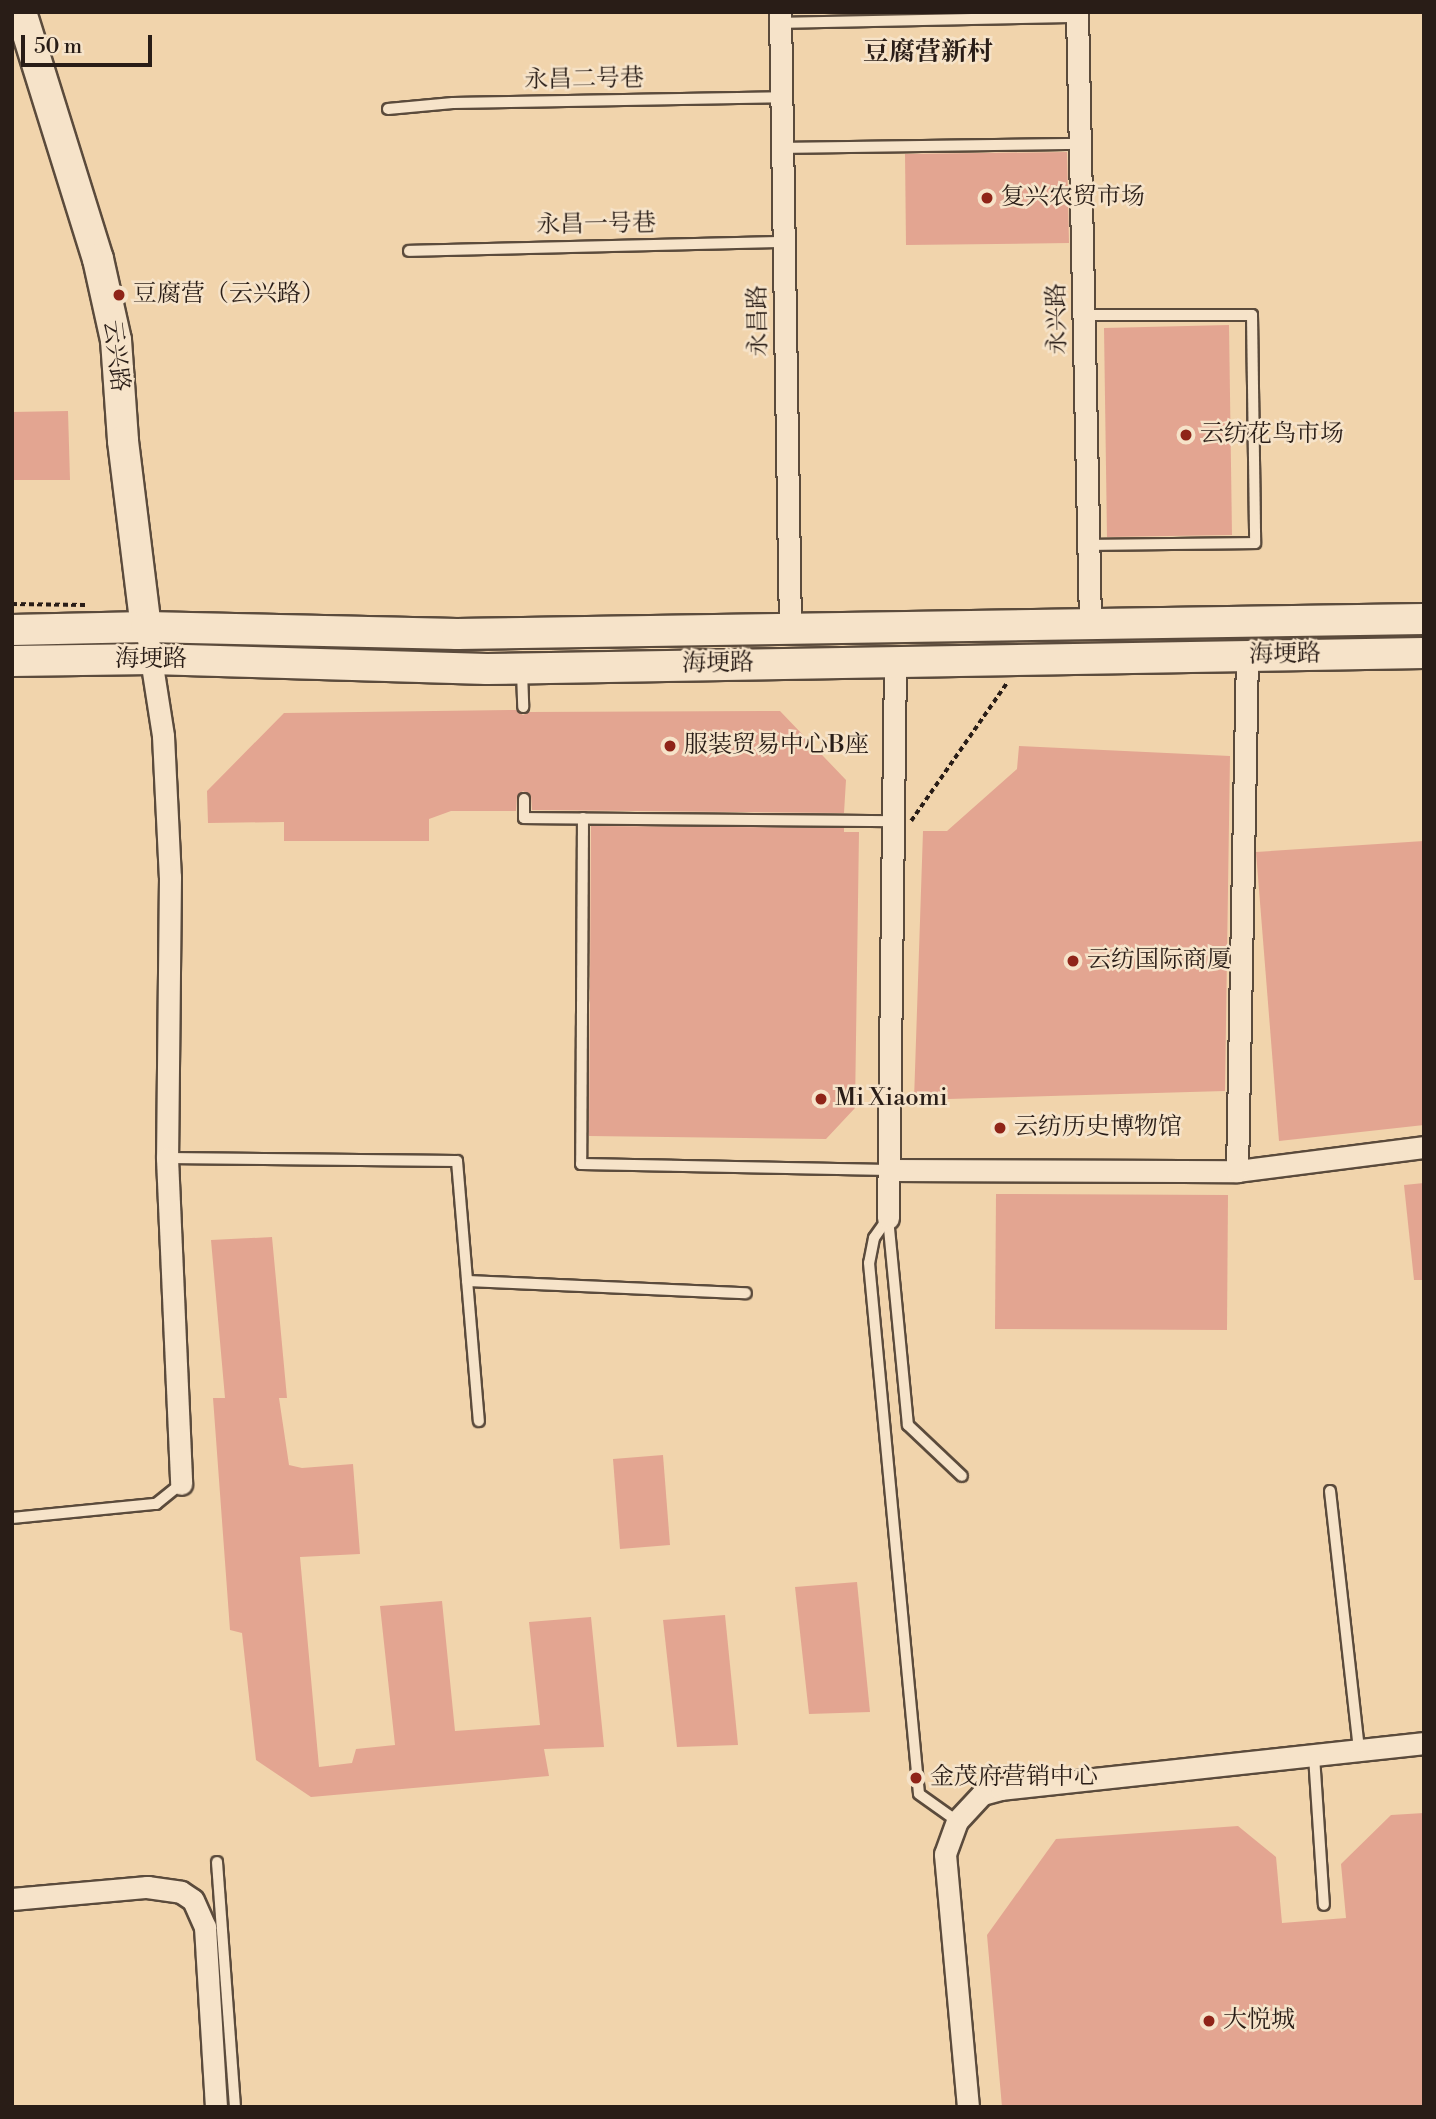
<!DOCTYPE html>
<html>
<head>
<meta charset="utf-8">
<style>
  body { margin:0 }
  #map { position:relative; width:1436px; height:2119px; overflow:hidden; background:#f1d4ac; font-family:"Libre Bodoni","Noto Serif SC",serif }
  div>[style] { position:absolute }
  .building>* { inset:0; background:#e3a591 }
  .path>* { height:3.5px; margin-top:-1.75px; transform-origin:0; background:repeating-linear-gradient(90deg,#291d17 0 5px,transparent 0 8.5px) }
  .roads { filter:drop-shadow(2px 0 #5b4b3c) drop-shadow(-2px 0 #5b4b3c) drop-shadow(0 2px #5b4b3c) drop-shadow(0 -2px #5b4b3c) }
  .lane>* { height:10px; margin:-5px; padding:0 5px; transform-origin:5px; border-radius:5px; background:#f6e3c9 }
  .street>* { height:21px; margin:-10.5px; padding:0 10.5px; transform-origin:10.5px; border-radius:10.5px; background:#f6e3c9 }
  .secondary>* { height:30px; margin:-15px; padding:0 15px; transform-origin:15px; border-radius:15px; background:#f6e3c9 }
  .dots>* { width:19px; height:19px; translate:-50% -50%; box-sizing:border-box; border:4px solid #f6e3c9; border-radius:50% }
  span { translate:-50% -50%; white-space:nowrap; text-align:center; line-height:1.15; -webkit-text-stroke:5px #f6e3c9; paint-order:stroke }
  .street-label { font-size:24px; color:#291d17 }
  .poi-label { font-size:24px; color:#291d17 }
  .left { translate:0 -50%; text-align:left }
  .neighbourhood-label { font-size:26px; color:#291d17; font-weight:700 }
  .frame { position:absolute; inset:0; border:14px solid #291d17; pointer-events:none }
  .scale { position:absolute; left:21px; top:35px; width:131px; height:32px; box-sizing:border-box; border:4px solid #291d17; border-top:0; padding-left:9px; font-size:21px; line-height:24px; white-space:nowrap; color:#291d17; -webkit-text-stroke:5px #f6e3c9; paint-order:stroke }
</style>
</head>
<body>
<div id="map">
  <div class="building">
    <div style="clip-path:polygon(1067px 152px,1069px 243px,906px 245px,905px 154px)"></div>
    <div style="clip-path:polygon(1229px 325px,1232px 535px,1107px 537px,1104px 328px)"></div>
    <div style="clip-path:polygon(68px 411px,70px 480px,12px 480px,12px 412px)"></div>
    <div style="clip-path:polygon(516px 710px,523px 715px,529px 712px,780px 711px,846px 780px,844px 813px,532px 810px,531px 796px,523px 791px,517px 796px,516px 811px,451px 811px,429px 819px,429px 841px,284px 841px,284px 822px,208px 823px,207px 791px,284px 713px)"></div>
    <div style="clip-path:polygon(1019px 746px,1230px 756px,1225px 1091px,914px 1100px,923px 831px,947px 831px,1017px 769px)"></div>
    <div style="clip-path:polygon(591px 826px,844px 828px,844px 832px,859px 832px,855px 1108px,826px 1139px,589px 1136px)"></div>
    <div style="clip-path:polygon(1424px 841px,1424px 1125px,1279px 1141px,1256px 852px)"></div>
    <div style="clip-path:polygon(1424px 1183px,1424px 1280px,1414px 1280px,1404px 1185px)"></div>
    <div style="clip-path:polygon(996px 1194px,1228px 1195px,1227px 1330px,995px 1329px)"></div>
    <div style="clip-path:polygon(272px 1237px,287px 1398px,279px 1398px,289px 1465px,302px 1468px,353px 1464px,360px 1554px,300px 1557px,319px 1767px,352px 1763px,356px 1749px,395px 1745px,380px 1606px,442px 1601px,455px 1731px,540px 1725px,529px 1622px,591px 1617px,604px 1747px,544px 1749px,549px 1776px,311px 1797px,256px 1760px,242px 1633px,230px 1630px,213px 1398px,225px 1398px,211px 1240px)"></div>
    <div style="clip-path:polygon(663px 1455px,670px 1545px,620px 1549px,613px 1459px)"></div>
    <div style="clip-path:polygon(857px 1582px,870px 1712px,809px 1714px,795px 1587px)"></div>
    <div style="clip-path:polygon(725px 1615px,738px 1745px,677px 1747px,663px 1620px)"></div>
    <div style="clip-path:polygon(1424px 1813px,1424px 2107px,1002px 2107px,987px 1935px,1056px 1839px,1238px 1826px,1276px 1857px,1282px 1923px,1346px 1918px,1341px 1864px,1391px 1815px)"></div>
  </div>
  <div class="path">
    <div style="left:12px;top:604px;width:73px;rotate:0.8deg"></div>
    <div style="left:911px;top:821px;width:168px;rotate:-55.2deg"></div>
  </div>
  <div class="roads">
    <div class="lane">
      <div style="left:780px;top:23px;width:297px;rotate:-1.2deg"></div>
      <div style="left:388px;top:109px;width:65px;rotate:-5.3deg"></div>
      <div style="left:453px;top:103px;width:328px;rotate:-1deg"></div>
      <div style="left:782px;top:148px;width:298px;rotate:-0.8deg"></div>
      <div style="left:409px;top:251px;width:375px;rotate:-1.4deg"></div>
      <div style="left:1084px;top:315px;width:168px"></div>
      <div style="left:1252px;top:315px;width:228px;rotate:89.2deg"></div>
      <div style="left:1255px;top:543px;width:166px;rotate:179.3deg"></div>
      <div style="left:522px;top:671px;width:36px;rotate:88deg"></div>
      <div style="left:524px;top:799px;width:19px;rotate:90deg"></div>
      <div style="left:524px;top:818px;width:370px;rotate:0.5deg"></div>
      <div style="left:583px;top:818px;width:346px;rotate:90.3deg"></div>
      <div style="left:581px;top:1164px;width:308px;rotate:1.1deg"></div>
      <div style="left:167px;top:1158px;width:290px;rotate:0.6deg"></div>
      <div style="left:457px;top:1161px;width:261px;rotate:85.2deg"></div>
      <div style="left:888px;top:1218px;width:24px;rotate:125deg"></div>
      <div style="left:874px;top:1238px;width:25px;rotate:101deg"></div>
      <div style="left:869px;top:1263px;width:533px;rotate:84.62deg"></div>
      <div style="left:919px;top:1794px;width:47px;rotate:35.4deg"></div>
      <div style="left:888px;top:1218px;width:208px;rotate:84.5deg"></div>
      <div style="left:908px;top:1425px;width:74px;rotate:43.4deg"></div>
      <div style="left:467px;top:1281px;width:279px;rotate:2.5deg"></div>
      <div style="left:1330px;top:1491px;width:262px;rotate:83.6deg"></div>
      <div style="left:12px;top:1518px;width:145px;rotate:-5.6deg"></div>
      <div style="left:156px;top:1504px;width:32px;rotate:-39deg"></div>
      <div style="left:1314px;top:1756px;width:149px;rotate:86.2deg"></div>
      <div style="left:217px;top:1862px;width:246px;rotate:85.8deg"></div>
    </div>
    <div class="street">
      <div style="left:780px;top:12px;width:616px;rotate:89.07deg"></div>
      <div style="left:1077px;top:12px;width:612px;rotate:88.78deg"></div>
      <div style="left:146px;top:627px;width:110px;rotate:81.1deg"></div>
      <div style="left:163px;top:736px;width:141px;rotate:87.2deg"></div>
      <div style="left:170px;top:877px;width:281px;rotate:90.6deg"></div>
      <div style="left:167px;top:1158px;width:326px;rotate:87.5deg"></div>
      <div style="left:889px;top:1170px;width:348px;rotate:0.2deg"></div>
      <div style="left:1237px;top:1171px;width:189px;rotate:-7.3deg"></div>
      <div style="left:1237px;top:1171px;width:516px;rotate:-88.89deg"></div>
      <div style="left:888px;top:1218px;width:557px;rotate:-89.28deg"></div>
      <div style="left:12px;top:1899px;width:136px;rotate:-5.1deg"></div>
      <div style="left:147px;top:1887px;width:34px;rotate:8deg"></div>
      <div style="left:181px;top:1892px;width:14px;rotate:34deg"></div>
      <div style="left:193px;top:1900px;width:30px;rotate:66deg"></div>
      <div style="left:205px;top:1927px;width:180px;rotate:86.5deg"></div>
      <div style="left:968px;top:2107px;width:254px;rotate:-95.2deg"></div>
      <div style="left:945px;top:1854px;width:35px;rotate:-70deg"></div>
      <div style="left:957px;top:1821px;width:37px;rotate:-47deg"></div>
      <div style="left:982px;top:1794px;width:20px;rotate:-15deg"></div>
      <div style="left:1001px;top:1789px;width:425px;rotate:-6.2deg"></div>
    </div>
    <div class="secondary">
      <div style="left:21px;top:12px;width:259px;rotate:72.7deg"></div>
      <div style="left:98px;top:259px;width:83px;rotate:77.5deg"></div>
      <div style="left:116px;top:340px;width:101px;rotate:86deg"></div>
      <div style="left:123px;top:441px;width:187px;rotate:83deg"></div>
      <div style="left:12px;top:630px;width:134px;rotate:-1.3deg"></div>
      <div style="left:146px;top:627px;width:311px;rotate:1.3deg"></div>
      <div style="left:457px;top:634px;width:967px;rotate:-0.89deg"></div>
      <div style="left:12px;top:661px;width:140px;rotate:-0.8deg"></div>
      <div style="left:152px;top:659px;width:335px;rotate:1.7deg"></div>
      <div style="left:487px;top:669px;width:937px;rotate:-0.98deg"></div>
    </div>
  </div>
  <div class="dots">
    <div style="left:987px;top:198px;background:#8f2418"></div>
    <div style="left:119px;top:295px;background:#8f2418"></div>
    <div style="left:1186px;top:435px;background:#8f2418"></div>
    <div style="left:670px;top:746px;background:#8f2418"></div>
    <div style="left:1073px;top:961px;background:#8f2418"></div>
    <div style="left:821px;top:1099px;background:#8f2418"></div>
    <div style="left:1000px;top:1128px;background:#8f2418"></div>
    <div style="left:916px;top:1778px;background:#8f2418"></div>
    <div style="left:1209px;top:2021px;background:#8f2418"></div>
  </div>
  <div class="street-label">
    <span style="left:584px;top:80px;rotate:-1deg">永昌二号巷</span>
    <span style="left:596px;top:225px;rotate:-1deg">永昌一号巷</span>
    <span style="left:1058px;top:319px;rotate:-91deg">永兴路</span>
    <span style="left:759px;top:321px;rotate:-91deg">永昌路</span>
    <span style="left:115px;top:356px;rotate:83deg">云兴路</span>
    <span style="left:1285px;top:655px;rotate:-1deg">海埂路</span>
    <span style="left:151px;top:660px">海埂路</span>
    <span style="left:718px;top:664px;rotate:-1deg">海埂路</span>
  </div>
  <div class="poi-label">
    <span class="left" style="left:1001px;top:198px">复兴农贸市场</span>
    <span class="left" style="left:133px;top:295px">豆腐营（云兴路）</span>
    <span class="left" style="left:1200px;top:435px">云纺花鸟市场</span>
    <span class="left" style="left:684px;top:746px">服装贸易中心B座</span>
    <span class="left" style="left:1087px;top:961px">云纺国际商厦</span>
    <span class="left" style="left:835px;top:1099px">Mi Xiaomi</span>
    <span class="left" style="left:1014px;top:1128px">云纺历史博物馆</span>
    <span class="left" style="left:930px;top:1778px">金茂府营销中心</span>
    <span class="left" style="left:1223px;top:2021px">大悦城</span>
  </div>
  <div class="neighbourhood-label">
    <span style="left:928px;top:53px">豆腐营新村</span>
  </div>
  <div class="frame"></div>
  <div class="scale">50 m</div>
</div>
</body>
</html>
